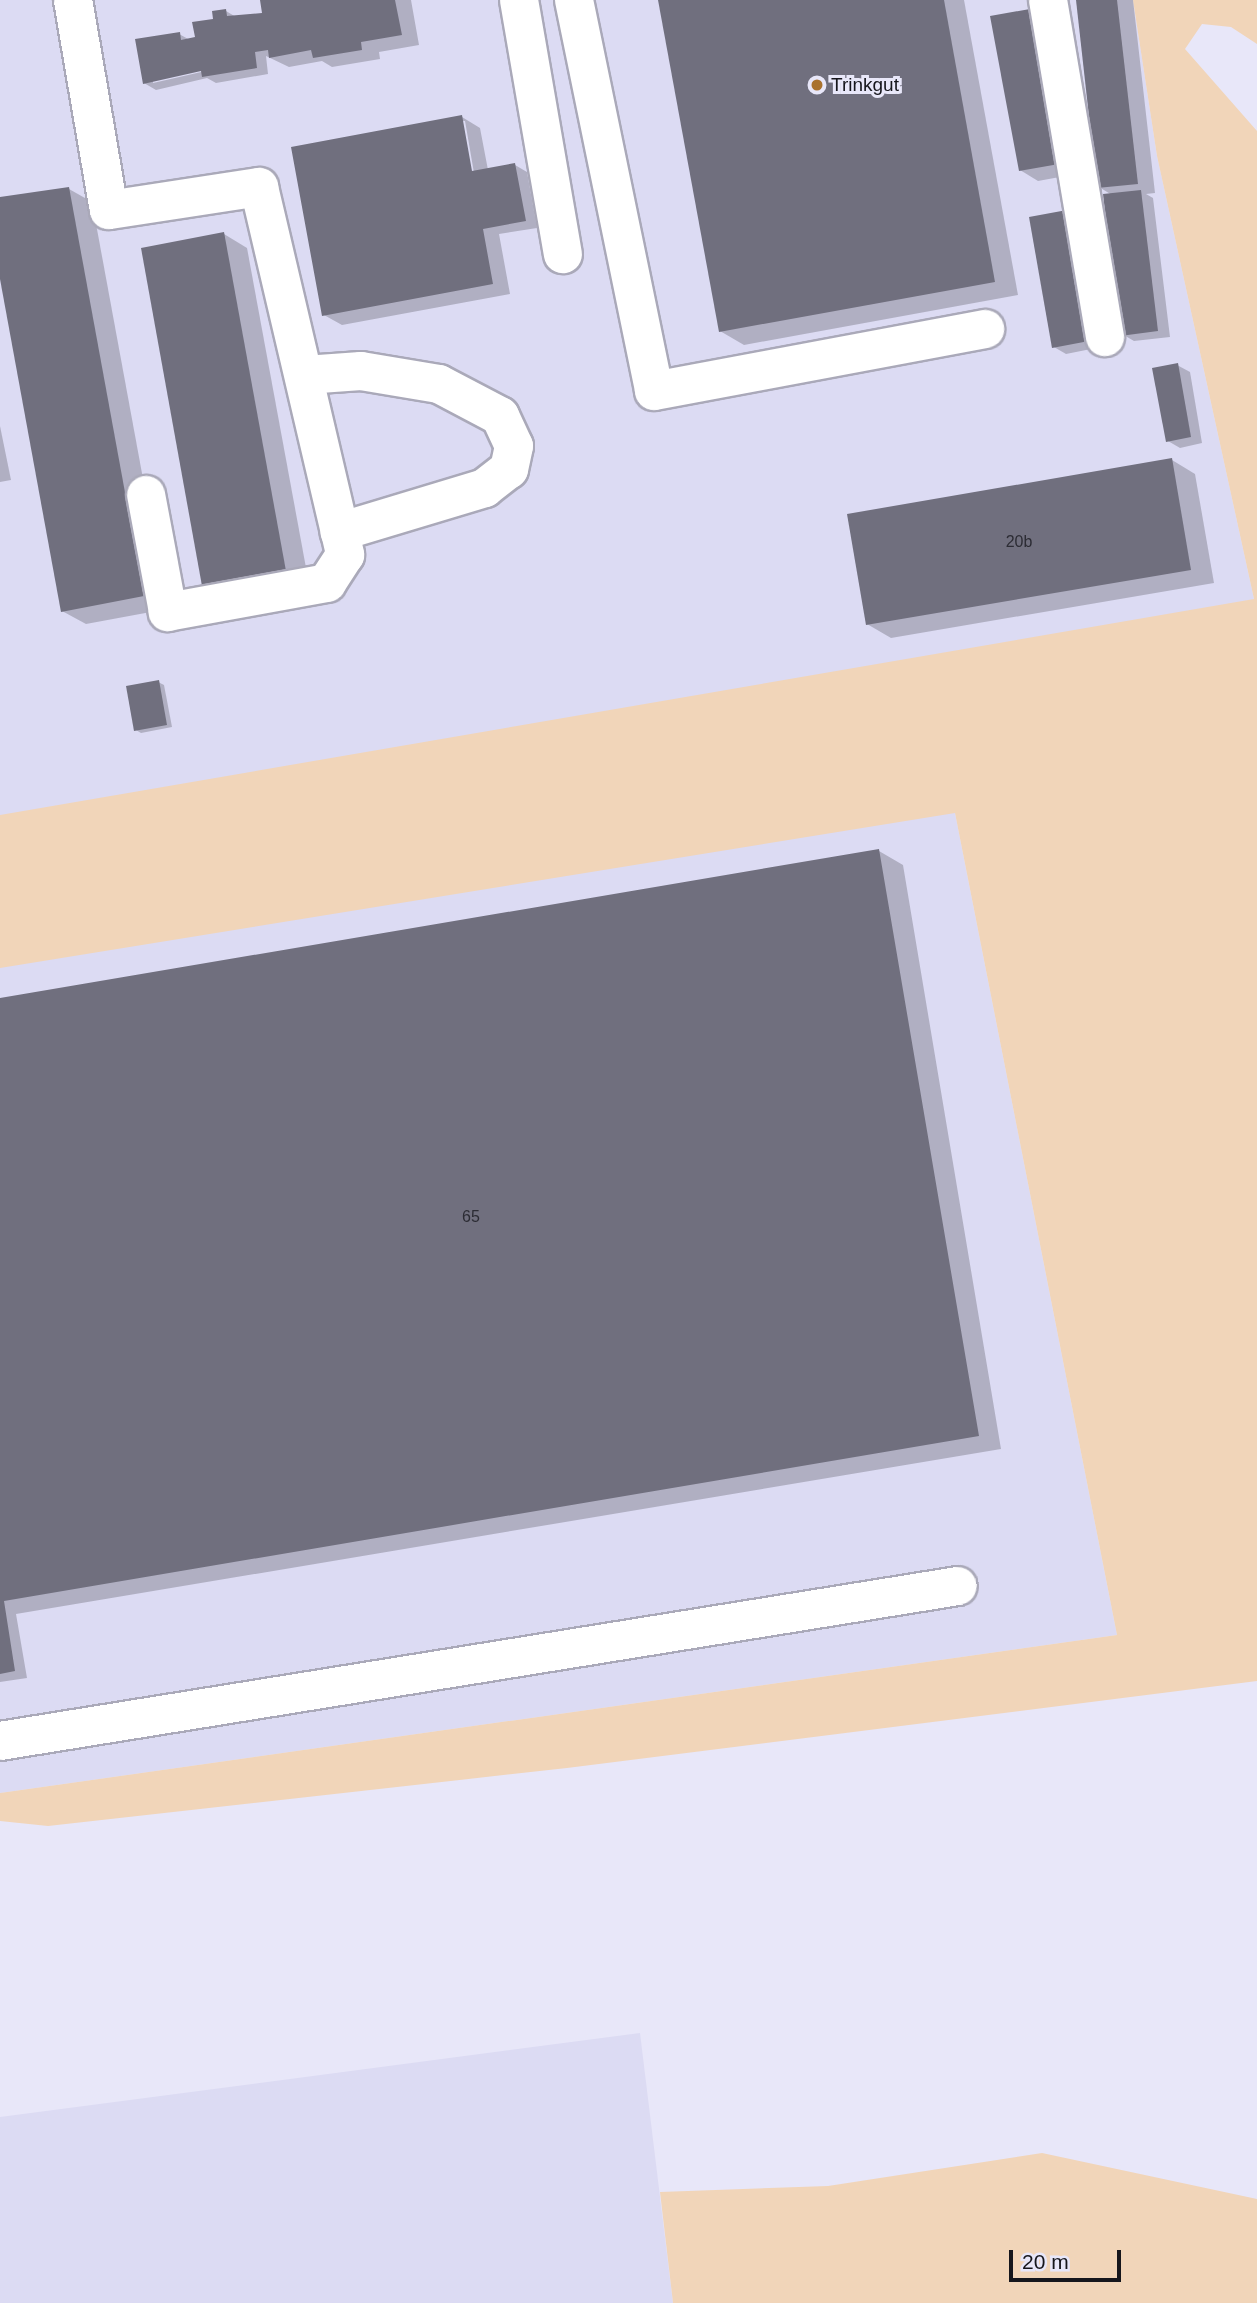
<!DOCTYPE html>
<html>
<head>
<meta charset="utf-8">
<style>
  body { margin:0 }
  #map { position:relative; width:1257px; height:2303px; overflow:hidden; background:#e8e7f9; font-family:Helvetica,sans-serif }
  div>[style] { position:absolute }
  .built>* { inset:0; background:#dcdbf3 }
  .green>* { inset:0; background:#f1d5b9 }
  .shadow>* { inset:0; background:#0003 }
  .building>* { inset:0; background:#706f7e }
  .roads { filter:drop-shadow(2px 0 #aaa9b9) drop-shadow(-2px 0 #aaa9b9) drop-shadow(0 2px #aaa9b9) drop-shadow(0 -2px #aaa9b9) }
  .minor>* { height:38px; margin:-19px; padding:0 19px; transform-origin:19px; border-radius:19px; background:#fff }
  .dots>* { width:19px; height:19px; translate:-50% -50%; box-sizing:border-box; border:4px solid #e8e7f9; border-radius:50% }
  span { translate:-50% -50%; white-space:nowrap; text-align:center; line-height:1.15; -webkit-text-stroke:6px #e8e7f9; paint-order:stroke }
  .number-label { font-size:16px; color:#2c2c34 }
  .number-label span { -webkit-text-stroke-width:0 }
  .poi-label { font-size:19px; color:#16161c }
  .left { translate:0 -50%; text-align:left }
  .scale { position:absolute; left:1009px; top:2250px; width:112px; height:32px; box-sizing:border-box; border:4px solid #16161c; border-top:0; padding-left:9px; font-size:21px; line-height:24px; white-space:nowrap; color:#16161c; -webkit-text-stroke:5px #e8e7f9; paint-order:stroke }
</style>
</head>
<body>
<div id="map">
  <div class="built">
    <div style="clip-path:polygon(0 0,1133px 0,1157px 156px,1254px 599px,955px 813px,1117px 1635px,0 1793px)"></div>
    <div style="clip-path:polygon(640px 2033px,673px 2303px,0 2303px,0 2117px)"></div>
  </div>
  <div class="green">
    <div style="clip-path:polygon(1133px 0,1257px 0,1257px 44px,1231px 27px,1202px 24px,1185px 49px,1257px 131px,1257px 1681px,567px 1768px,48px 1826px,0 1821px,0 1793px,1117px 1635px,955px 813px,0 968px,0 815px,1254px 599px,1157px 156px)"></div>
    <div style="clip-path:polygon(1042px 2153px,1257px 2199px,1257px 2303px,673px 2303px,660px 2192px,828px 2186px)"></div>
  </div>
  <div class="shadow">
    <div style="clip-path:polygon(evenodd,271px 0,411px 0,419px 45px,379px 52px,380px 59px,332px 67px,322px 61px,289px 67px,266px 56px,268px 74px,216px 83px,207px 78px,156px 90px,144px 83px,179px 34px,190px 40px,197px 39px,226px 11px,236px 17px,264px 14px,271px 0,209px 67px,210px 70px,153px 83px,153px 80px,209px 67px)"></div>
    <div style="clip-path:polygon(667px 0,964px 0,1018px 295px,744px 345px,720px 331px)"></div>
    <div style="clip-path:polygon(1078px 0,1133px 0,1155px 193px,1146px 194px,1153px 198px,1170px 337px,1134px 341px,1122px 334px,1112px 195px,1099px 187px)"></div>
    <div style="clip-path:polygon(992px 17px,1076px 174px,1038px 181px,1020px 170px)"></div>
    <div style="clip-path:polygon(evenodd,462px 117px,480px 128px,488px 170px,515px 165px,527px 172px,537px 228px,499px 234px,510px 294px,342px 325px,324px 315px,462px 117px,462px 121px,465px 121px,474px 173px,471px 173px,462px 121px)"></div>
    <div style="clip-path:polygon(69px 189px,92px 202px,167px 609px,86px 624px,62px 611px,0 269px,0 199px)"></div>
    <div style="clip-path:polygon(1031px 218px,1101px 347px,1066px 354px,1054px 347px)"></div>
    <div style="clip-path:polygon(224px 234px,247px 248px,309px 584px,227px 599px,204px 585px)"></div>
    <div style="clip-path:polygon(1177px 365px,1190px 372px,1202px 443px,1180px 448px,1168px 441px)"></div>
    <div style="clip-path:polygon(0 426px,11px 480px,0 482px)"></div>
    <div style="clip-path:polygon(1172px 460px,1195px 474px,1214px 583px,891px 638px,867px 624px)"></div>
    <div style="clip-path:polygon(158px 682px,164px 685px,172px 727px,141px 733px,136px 730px)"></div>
    <div style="clip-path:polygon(879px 851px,903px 865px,1001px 1449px,16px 1614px,27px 1678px,0 1682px,0 999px)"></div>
  </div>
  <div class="building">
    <div style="clip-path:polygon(260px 0,395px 0,402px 35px,361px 42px,362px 50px,313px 58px,311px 50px,269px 58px,268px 50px,255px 52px,257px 68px,202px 77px,201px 71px,143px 84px,135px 39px,180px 32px,181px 40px,195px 37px,192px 22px,213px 19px,212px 11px,226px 9px,227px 16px,262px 13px)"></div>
    <div style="clip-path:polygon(658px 0,944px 0,995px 282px,719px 332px)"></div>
    <div style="clip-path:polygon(1076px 0,1117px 0,1138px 184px,1097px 188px)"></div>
    <div style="clip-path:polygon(1030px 9px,1059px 164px,1019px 171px,990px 16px)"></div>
    <div style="clip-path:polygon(462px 115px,472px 171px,515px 163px,526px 221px,483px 229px,493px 284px,322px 316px,291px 147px)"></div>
    <div style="clip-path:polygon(69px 187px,144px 596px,61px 612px,0 279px,0 197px)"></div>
    <div style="clip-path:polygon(1141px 190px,1158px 331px,1120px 336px,1103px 194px)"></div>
    <div style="clip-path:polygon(1067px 210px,1089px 341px,1052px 348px,1029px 217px)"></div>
    <div style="clip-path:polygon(224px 232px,286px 571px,202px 586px,141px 248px)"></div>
    <div style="clip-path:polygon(1178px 363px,1191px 437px,1166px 442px,1152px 368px)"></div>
    <div style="clip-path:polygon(1172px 458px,1191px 570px,866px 625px,847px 514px)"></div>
    <div style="clip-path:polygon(159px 680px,167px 725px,134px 731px,126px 686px)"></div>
    <div style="clip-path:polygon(879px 849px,979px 1436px,4px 1601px,15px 1671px,0 1674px,0 998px)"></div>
  </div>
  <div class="roads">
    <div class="minor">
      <div style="left:73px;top:0;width:213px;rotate:80.3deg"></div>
      <div style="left:109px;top:210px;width:152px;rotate:-8.7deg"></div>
      <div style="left:259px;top:187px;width:378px;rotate:76.8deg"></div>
      <div style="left:345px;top:555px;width:33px;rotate:123deg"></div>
      <div style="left:327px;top:583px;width:162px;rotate:169.7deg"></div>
      <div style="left:168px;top:612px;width:119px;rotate:-100.6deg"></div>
      <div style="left:519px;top:0;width:258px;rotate:80.2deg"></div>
      <div style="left:574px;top:0;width:399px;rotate:78.4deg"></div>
      <div style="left:654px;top:391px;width:337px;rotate:-10.6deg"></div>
      <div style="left:1048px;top:0;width:342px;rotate:80.4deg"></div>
      <div style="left:305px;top:375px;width:56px;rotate:-4.1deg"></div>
      <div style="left:361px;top:371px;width:79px;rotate:9.5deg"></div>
      <div style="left:439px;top:384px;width:69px;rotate:27.7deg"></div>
      <div style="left:500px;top:416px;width:33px;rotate:65deg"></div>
      <div style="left:514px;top:446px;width:24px;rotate:102deg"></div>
      <div style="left:509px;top:469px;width:31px;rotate:142deg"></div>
      <div style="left:485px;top:488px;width:152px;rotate:163.2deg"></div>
      <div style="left:0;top:1741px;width:970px;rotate:-9.19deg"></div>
    </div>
  </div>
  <div class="dots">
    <div style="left:817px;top:85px;background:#a9722e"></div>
  </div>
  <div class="number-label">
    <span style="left:1019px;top:542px">20b</span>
    <span style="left:471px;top:1217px">65</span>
  </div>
  <div class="poi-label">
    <span class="left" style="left:831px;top:85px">Trinkgut</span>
  </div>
  <div class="scale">20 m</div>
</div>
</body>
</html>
